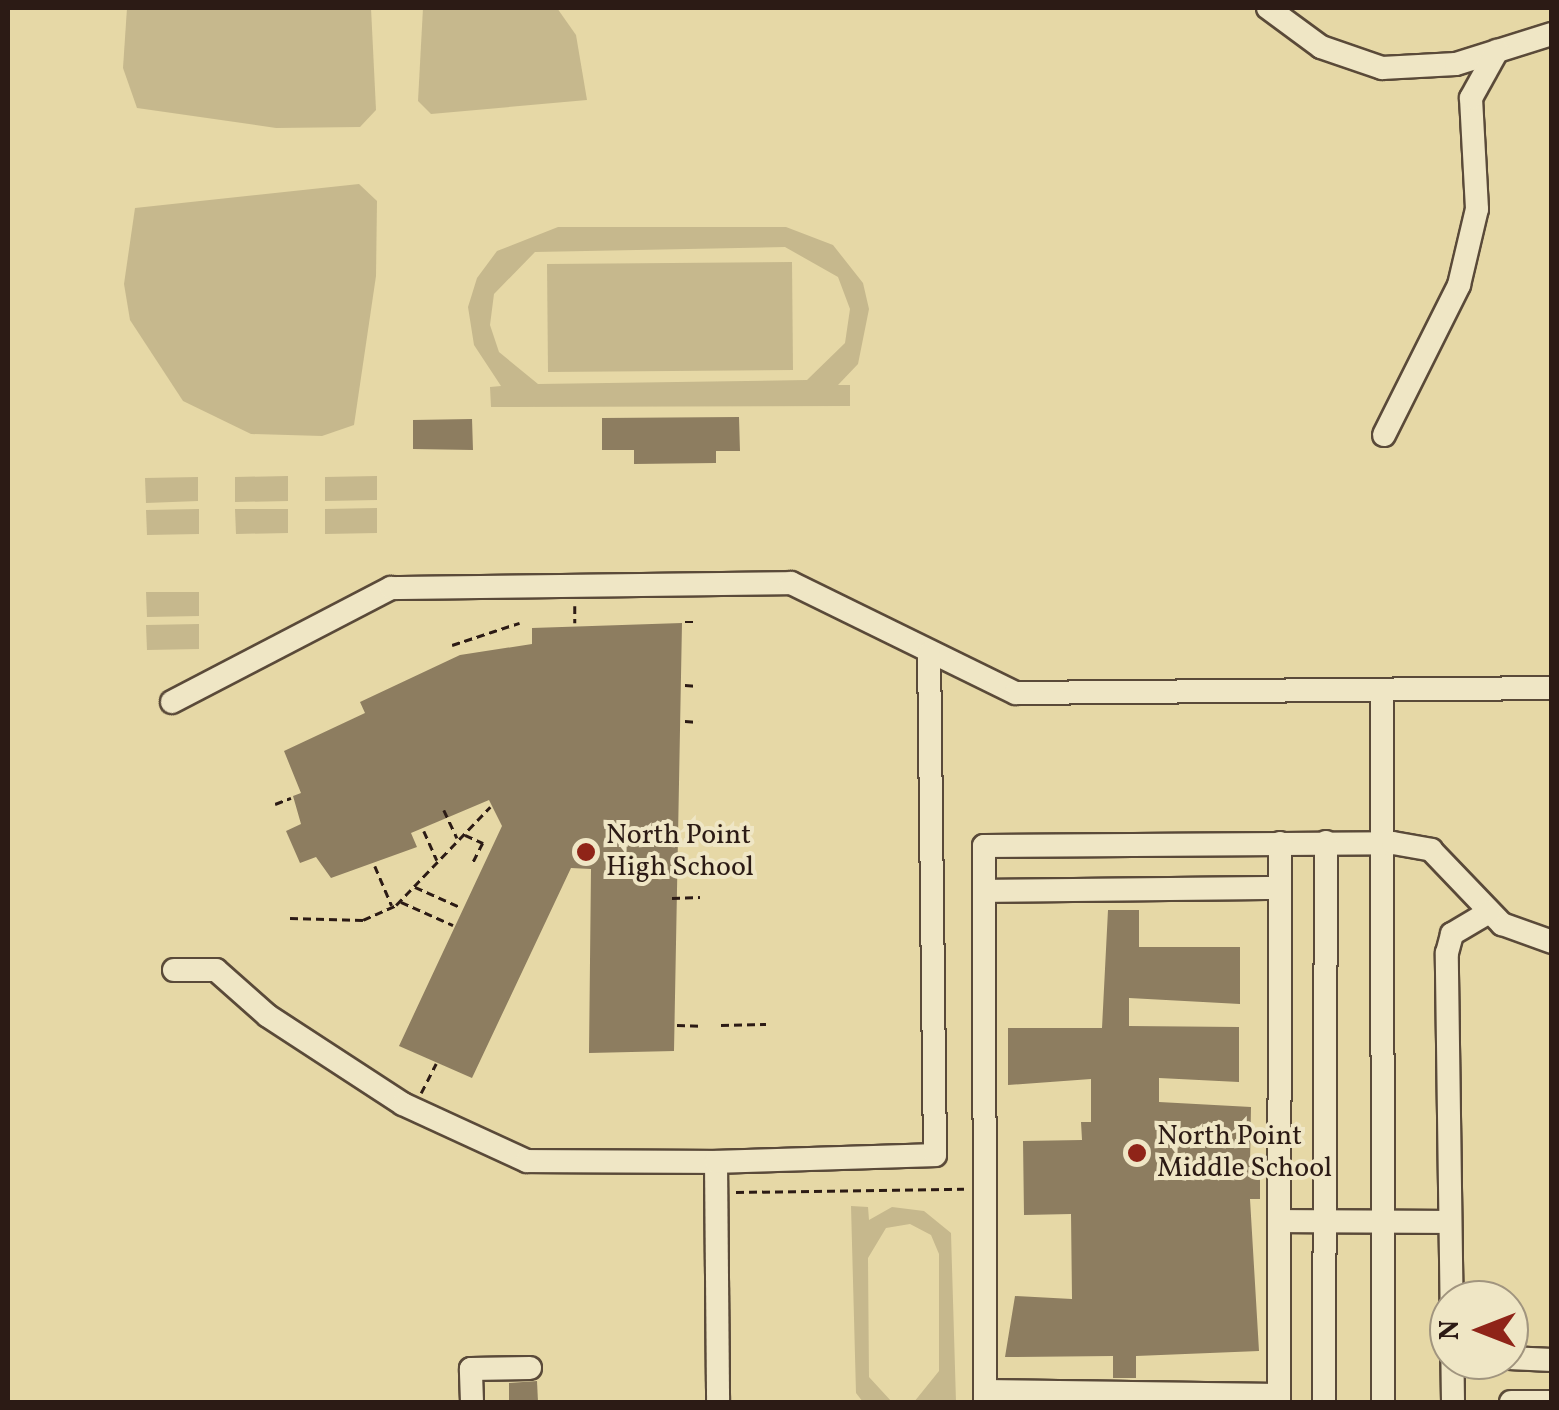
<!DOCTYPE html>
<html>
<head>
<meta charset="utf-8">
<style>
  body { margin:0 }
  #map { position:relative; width:1559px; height:1410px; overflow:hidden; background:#e6d8a6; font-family:Vollkorn,serif }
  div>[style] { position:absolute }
  .green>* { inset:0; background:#c6b88d }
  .building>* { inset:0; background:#8d7d60 }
  .path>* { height:2.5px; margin-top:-1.25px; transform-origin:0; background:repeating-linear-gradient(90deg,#2c1b15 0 8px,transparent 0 13px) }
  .roads { filter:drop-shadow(2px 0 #5a4a39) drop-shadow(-2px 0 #5a4a39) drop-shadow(0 2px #5a4a39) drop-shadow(0 -2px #5a4a39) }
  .minor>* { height:22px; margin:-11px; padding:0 11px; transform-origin:11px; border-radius:11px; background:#efe6c5 }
  .dots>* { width:28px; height:28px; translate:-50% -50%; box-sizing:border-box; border:5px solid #efe6c5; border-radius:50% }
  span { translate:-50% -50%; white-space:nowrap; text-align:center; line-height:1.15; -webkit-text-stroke:8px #efe6c5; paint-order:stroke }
  .poi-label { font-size:28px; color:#2c1b15 }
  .left { translate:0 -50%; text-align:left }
  .frame { position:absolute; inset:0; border:10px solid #2c1b15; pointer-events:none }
  .north { position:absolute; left:1429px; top:1280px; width:100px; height:100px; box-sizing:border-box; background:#efe6c5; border:2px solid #a1957f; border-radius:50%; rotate:270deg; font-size:28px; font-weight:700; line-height:40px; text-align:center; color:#2c1b15 }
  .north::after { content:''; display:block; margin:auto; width:35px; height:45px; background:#8f2418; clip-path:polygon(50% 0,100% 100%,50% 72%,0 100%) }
</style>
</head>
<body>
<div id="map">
  <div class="green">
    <div style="clip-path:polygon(127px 8px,371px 8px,376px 110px,360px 127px,276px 128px,137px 108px,123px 68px)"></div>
    <div style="clip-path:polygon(423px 8px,557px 8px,576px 35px,587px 100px,431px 114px,418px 101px)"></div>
    <div style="clip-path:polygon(359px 184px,377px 201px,376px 276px,354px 425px,322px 436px,251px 434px,183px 401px,130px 320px,124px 284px,135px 208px)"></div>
    <div style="clip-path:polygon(evenodd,558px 227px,786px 227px,833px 245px,863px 283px,869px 309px,858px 364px,838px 385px,850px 385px,850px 406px,491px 407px,490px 387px,501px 386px,474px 345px,468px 307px,477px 278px,497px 251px,558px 227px,785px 247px,838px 277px,850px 309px,845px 343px,807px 380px,538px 384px,499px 352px,490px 325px,494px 294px,535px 252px,785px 247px)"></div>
    <div style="clip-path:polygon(792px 262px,793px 370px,548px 372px,547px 264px)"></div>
    <div style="clip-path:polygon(288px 476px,288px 501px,235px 502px,235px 477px)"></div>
    <div style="clip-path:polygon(377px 476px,377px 500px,325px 501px,325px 477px)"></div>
    <div style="clip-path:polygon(198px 477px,198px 501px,146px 503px,145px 478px)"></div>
    <div style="clip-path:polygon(377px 508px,377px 533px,325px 534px,325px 509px)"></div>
    <div style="clip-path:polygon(199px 509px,199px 534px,147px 535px,146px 510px)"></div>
    <div style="clip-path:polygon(235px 509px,288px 509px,288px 533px,236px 534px)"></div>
    <div style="clip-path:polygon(146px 592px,199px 592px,199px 616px,147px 617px)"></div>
    <div style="clip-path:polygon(199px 624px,199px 649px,147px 650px,146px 625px)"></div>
    <div style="clip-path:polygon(851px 1206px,868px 1207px,869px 1220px,892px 1207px,924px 1211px,951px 1233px,956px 1402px,914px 1402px,939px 1371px,939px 1254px,931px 1235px,910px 1224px,886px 1228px,868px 1258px,869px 1377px,892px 1402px,863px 1402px,856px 1393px)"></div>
  </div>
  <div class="building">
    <div style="clip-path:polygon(739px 417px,740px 451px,716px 451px,716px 463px,634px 464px,634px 450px,602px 450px,602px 418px)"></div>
    <div style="clip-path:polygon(472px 419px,473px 450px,413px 449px,413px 420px)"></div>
    <div style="clip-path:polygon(682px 623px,674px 1051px,589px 1053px,591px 869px,571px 868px,472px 1078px,399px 1046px,502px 826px,489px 800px,411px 833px,417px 847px,331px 878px,316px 857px,300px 863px,286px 831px,301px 824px,293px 796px,301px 793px,284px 751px,365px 713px,360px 702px,460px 655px,532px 644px,532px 628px)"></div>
    <div style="clip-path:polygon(1108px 910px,1139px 910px,1139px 947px,1240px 947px,1240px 1004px,1129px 998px,1129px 1026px,1239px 1027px,1239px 1082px,1159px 1078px,1159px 1102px,1251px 1107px,1250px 1165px,1260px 1165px,1260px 1199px,1250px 1199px,1259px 1351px,1136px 1356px,1136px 1378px,1113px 1378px,1113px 1356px,1005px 1357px,1015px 1296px,1072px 1299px,1071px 1214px,1024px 1215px,1023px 1141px,1082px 1140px,1081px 1122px,1091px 1122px,1091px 1079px,1008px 1085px,1008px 1028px,1102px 1028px)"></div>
    <div style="clip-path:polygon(537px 1381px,538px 1402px,509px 1402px,509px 1383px)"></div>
  </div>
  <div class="path">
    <div style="left:575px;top:606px;width:17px;rotate:90deg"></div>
    <div style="left:685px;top:622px;width:13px"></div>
    <div style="left:452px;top:645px;width:71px;rotate:-18.2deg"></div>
    <div style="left:685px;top:685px;width:13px;rotate:4deg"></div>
    <div style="left:685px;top:721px;width:13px;rotate:4deg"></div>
    <div style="left:275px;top:804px;width:17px;rotate:-21deg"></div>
    <div style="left:444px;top:810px;width:31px;rotate:65deg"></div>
    <div style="left:689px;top:824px;width:10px;rotate:-6deg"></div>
    <div style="left:424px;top:831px;width:32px;rotate:66deg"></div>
    <div style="left:465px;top:835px;width:20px;rotate:24deg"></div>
    <div style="left:483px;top:843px;width:22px;rotate:117deg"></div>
    <div style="left:375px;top:866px;width:43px;rotate:67deg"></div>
    <div style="left:415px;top:887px;width:49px;rotate:24deg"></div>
    <div style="left:672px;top:898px;width:28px;rotate:-2deg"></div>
    <div style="left:401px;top:902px;width:57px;rotate:23.9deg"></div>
    <div style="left:290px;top:918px;width:73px;rotate:1.6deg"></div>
    <div style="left:363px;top:920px;width:36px;rotate:-24deg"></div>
    <div style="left:396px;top:905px;width:136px;rotate:-46.2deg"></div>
    <div style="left:677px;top:1025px;width:23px;rotate:2deg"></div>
    <div style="left:721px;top:1025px;width:45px;rotate:-1.3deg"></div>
    <div style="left:421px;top:1093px;width:33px;rotate:-63deg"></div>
    <div style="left:736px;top:1192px;width:228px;rotate:-0.8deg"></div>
  </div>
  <div class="roads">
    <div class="minor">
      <div style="left:1268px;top:8px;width:66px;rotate:36.3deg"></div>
      <div style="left:1321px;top:47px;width:65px;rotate:19deg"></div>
      <div style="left:1382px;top:68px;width:74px;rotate:-3.1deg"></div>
      <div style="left:1456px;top:64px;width:101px;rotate:-17.4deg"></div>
      <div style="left:1384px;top:435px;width:168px;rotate:-63.4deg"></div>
      <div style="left:1459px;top:285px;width:78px;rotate:-76.7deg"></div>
      <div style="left:1477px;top:209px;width:111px;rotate:-93.1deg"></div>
      <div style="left:1471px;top:98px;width:54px;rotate:-61deg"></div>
      <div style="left:1382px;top:690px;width:712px;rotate:89.92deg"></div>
      <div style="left:172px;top:702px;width:247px;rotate:-27.5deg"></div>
      <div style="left:391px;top:588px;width:400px;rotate:-0.7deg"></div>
      <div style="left:791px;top:583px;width:250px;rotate:26.1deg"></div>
      <div style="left:1016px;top:693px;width:536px;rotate:-0.53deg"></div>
      <div style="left:987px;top:891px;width:293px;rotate:-0.6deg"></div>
      <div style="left:174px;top:970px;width:42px"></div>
      <div style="left:216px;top:970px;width:69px;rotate:41.5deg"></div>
      <div style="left:268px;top:1016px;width:161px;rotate:33.1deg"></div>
      <div style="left:403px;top:1104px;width:136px;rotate:24.7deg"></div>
      <div style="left:527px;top:1161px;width:189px;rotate:0.3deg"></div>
      <div style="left:716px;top:1162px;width:240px;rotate:89.5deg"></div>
      <div style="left:716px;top:1162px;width:219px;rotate:-1.8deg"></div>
      <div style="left:935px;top:1155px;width:502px;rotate:-90.68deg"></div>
      <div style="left:1279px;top:1221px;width:168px;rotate:0.3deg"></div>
      <div style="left:1509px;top:1358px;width:43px;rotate:2.7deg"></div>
      <div style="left:985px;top:1391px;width:294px;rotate:0.8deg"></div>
      <div style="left:472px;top:1402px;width:33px;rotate:-92deg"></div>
      <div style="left:471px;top:1369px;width:59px;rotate:-1deg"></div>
      <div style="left:985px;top:1402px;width:556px;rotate:-90.1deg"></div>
      <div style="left:984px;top:846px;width:409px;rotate:-0.4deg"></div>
      <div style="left:1393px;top:843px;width:39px;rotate:10deg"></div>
      <div style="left:1431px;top:850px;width:103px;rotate:46.2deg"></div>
      <div style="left:1502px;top:924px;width:53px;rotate:19.8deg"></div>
      <div style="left:1279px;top:1402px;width:559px;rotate:-89.9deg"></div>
      <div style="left:1324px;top:1402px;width:560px;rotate:-89.8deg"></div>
      <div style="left:1453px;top:1402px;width:449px;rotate:-90.8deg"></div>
      <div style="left:1447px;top:953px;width:20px;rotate:-75deg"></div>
      <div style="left:1452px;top:934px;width:43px;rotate:-30.7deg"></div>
      <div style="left:1511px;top:1402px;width:41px"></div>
    </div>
  </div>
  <div class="dots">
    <div style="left:586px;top:852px;background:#8f2418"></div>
    <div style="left:1137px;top:1153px;background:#8f2418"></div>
  </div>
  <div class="poi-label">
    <span class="left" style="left:606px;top:852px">North Point<br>High School</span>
    <span class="left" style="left:1157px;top:1153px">North Point<br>Middle School</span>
  </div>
  <div class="frame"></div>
  <div class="north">N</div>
</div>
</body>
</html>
